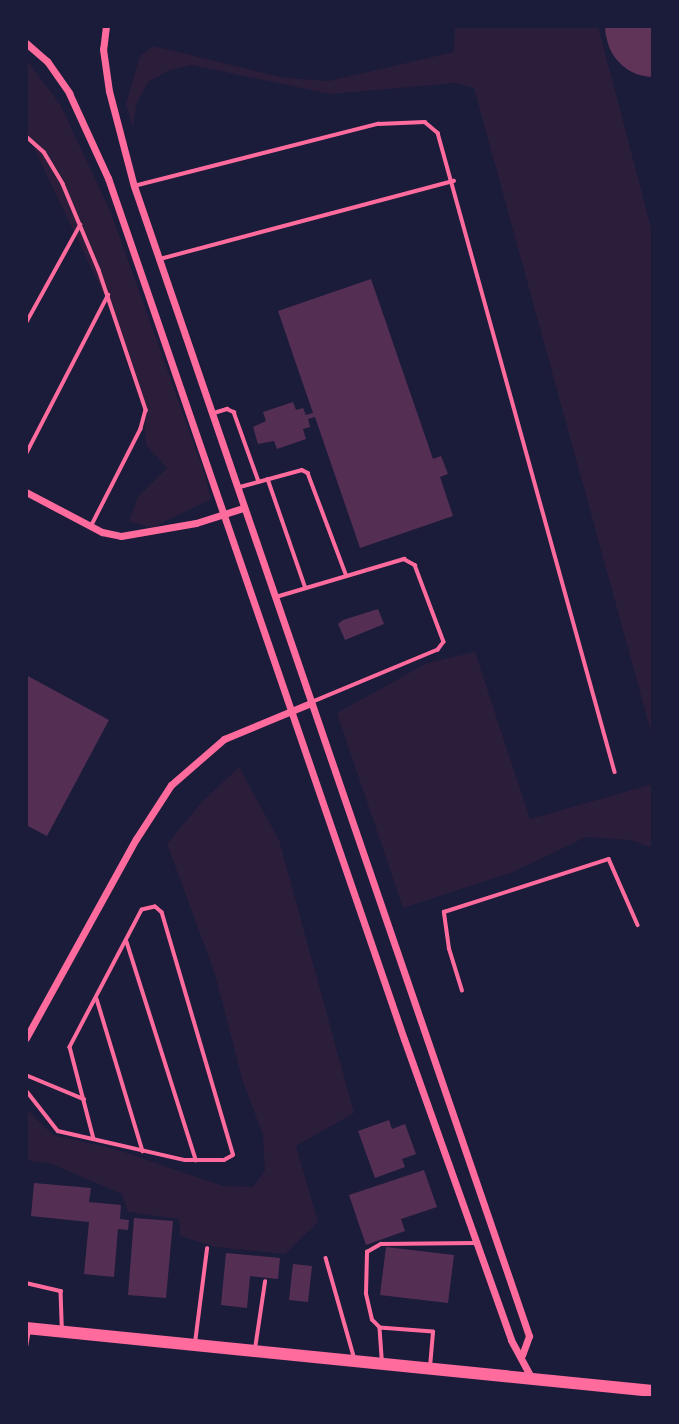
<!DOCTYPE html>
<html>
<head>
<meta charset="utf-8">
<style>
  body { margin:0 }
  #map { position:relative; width:679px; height:1424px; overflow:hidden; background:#1b1b3a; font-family:"PT Sans Narrow",sans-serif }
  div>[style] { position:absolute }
  .green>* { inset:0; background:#2a1e3b }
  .taxiway>* { height:38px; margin:-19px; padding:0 19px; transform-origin:19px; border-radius:19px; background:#603358 }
  .runway>* { height:94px; margin:-47px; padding:0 47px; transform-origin:47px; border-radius:47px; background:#603358 }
  .building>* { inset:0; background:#542f53 }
  .service>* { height:3.5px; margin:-1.75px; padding:0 1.75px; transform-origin:1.75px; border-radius:1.75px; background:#ff6b9d }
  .minor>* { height:7px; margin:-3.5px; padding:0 3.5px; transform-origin:3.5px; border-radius:3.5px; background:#ff6b9d }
  .primary>* { height:12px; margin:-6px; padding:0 6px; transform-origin:6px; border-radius:6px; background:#ff6b9d }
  span { translate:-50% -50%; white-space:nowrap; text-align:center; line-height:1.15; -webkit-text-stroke:7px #1b1b3a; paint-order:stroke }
  .frame { position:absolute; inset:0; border:28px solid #1b1b3a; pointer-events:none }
</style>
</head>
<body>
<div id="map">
  <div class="green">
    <div style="clip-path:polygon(455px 26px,598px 26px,653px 235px,653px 739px,474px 88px,455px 83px,330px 94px,192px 65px,170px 70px,148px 82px,136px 105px,133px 128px,126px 104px,140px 56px,153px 46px,285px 78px,329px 81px,454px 52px)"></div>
    <div style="clip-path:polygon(26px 59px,60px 104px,111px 213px,204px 472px,211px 499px,152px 528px,129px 521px,138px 497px,167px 468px,146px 445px,143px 405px,121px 331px,26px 131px)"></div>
    <div style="clip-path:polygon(475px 652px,530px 819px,653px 784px,653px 848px,630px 840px,586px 837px,513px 872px,403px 908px,337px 713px,427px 663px)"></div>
    <div style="clip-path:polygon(239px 767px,279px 840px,354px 1113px,296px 1146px,318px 1222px,285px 1254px,216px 1247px,180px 1236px,179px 1219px,128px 1212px,122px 1194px,52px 1164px,26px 1160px,26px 1109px,53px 1135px,115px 1149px,223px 1186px,253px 1187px,265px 1171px,263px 1135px,242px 1079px,215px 974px,167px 844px,202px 802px)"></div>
  </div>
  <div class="taxiway">
    <div style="left:647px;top:26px;width:19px;rotate:72deg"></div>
  </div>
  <div class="runway">
    <div style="left:652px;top:26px;width:4px;rotate:76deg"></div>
  </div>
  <div class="building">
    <div style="clip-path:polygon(371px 279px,433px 459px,441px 456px,448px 474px,440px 477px,453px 516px,360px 548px,315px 417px,308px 419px,310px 427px,303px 429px,306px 439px,277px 449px,274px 441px,258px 444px,253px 427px,266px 421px,263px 412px,293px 402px,296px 410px,303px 408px,306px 415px,313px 413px,278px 311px)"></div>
    <div style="clip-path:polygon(378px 609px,384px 624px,345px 640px,338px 624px,343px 620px)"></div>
    <div style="clip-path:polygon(26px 675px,109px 720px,47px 836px,26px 825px)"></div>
    <div style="clip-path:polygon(389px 1120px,392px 1129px,405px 1124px,416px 1154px,402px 1159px,405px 1167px,375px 1178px,358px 1131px)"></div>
    <div style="clip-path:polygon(424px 1170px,437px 1207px,401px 1219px,405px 1231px,366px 1245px,349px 1195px)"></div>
    <div style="clip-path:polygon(34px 1183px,91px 1188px,89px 1202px,121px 1205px,120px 1219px,129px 1220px,128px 1230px,118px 1229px,114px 1277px,84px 1274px,89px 1222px,31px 1216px)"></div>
    <div style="clip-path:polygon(134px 1218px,173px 1221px,166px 1298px,128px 1295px)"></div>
    <div style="clip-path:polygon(386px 1247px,454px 1255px,448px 1303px,380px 1295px)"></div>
    <div style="clip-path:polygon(226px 1253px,280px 1258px,278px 1279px,250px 1276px,247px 1308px,221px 1305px)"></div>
    <div style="clip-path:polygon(293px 1264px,312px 1266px,308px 1302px,289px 1300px)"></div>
  </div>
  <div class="service">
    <div style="left:26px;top:136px;width:24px;rotate:42deg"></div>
    <div style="left:44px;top:152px;width:37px;rotate:59deg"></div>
    <div style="left:63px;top:184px;width:93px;rotate:67.3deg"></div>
    <div style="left:99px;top:270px;width:148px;rotate:71.4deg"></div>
    <div style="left:146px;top:410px;width:20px;rotate:105deg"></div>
    <div style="left:141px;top:429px;width:110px;rotate:117deg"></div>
    <div style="left:134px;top:186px;width:252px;rotate:-14.3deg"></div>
    <div style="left:378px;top:124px;width:47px;rotate:-2.4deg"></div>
    <div style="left:425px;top:122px;width:17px;rotate:40deg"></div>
    <div style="left:438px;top:133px;width:663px;rotate:74.52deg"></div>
    <div style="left:160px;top:259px;width:304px;rotate:-14.9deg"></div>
    <div style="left:26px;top:323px;width:112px;rotate:-61.1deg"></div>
    <div style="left:214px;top:413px;width:14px;rotate:-17deg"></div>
    <div style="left:227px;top:409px;width:8px;rotate:23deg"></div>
    <div style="left:234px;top:412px;width:74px;rotate:70.3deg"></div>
    <div style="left:26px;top:454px;width:179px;rotate:-62.7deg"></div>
    <div style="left:268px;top:479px;width:113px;rotate:70.9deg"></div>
    <div style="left:240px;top:487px;width:64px;rotate:-15.3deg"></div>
    <div style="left:302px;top:470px;width:7px;rotate:27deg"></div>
    <div style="left:308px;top:473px;width:108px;rotate:69.4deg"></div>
    <div style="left:276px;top:597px;width:134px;rotate:-16.5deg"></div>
    <div style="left:404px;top:559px;width:13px;rotate:29deg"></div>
    <div style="left:415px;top:565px;width:82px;rotate:69.4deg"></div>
    <div style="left:444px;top:642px;width:10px;rotate:127deg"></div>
    <div style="left:438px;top:650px;width:135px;rotate:157.4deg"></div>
    <div style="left:127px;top:942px;width:229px;rotate:72.4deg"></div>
    <div style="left:462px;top:991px;width:44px;rotate:-107.2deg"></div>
    <div style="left:449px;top:949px;width:37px;rotate:-98deg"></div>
    <div style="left:444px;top:912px;width:173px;rotate:-17.8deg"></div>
    <div style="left:609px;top:859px;width:72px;rotate:66.3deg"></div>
    <div style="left:97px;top:999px;width:159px;rotate:73.2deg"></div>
    <div style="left:26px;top:1075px;width:63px;rotate:22.5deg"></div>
    <div style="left:26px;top:1090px;width:52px;rotate:52deg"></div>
    <div style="left:58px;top:1131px;width:130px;rotate:12.9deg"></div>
    <div style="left:185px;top:1160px;width:39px"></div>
    <div style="left:224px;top:1160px;width:10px;rotate:-29deg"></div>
    <div style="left:233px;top:1155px;width:252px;rotate:-106.4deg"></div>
    <div style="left:162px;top:913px;width:9px;rotate:-139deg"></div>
    <div style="left:155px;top:907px;width:13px;rotate:167deg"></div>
    <div style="left:142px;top:910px;width:155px;rotate:117.7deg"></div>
    <div style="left:70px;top:1047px;width:95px;rotate:75.4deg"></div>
    <div style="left:326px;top:1258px;width:102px;rotate:74.1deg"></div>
    <div style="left:26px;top:1283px;width:36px;rotate:13deg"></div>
    <div style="left:61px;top:1291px;width:38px;rotate:88deg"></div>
    <div style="left:380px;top:1328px;width:31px;rotate:86deg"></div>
    <div style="left:195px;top:1343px;width:95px;rotate:-82.7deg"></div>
    <div style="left:26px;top:1347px;width:17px;rotate:-80deg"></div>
    <div style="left:255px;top:1349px;width:68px;rotate:-81.5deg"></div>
    <div style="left:430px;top:1367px;width:35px;rotate:-85deg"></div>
    <div style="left:433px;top:1332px;width:53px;rotate:-175.7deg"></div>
    <div style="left:380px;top:1328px;width:11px;rotate:-135deg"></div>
    <div style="left:372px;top:1320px;width:27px;rotate:-103deg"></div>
    <div style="left:366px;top:1294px;width:42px;rotate:-88.6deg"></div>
    <div style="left:367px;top:1252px;width:16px;rotate:-30deg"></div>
    <div style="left:381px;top:1244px;width:94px;rotate:-0.6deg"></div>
  </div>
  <div class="minor">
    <div style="left:106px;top:26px;width:23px;rotate:97deg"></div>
    <div style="left:103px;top:49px;width:42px;rotate:81.9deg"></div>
    <div style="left:109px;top:91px;width:98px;rotate:75.3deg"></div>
    <div style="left:134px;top:186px;width:1216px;rotate:71.04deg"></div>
    <div style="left:529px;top:1336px;width:20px;rotate:110deg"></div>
    <div style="left:26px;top:43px;width:28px;rotate:41deg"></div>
    <div style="left:47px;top:61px;width:39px;rotate:55deg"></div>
    <div style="left:69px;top:93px;width:94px;rotate:65.4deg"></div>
    <div style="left:108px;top:178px;width:910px;rotate:71.03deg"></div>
    <div style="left:404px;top:1039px;width:319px;rotate:70.4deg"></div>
    <div style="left:511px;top:1340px;width:44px;rotate:61.7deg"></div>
    <div style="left:26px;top:492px;width:86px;rotate:27.8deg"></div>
    <div style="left:102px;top:532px;width:19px;rotate:12deg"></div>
    <div style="left:121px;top:536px;width:76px;rotate:-9.8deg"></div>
    <div style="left:196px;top:523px;width:49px;rotate:-17.7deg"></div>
    <div style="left:26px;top:1038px;width:227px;rotate:-61.1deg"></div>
    <div style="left:136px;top:839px;width:64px;rotate:-57.1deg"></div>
    <div style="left:171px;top:785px;width:70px;rotate:-41deg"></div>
    <div style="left:224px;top:739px;width:94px;rotate:-22.5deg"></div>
  </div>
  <div class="primary">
    <div style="left:26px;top:1328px;width:630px;rotate:5.74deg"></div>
  </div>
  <div class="frame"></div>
</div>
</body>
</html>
